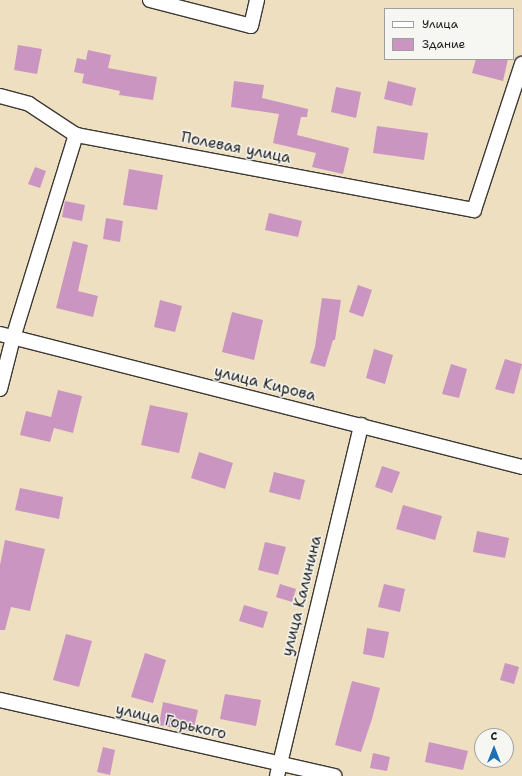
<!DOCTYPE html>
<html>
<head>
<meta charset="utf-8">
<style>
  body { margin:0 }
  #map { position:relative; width:522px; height:776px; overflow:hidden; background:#eedfc0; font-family:"Shantell Sans",sans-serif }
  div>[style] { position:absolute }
  .building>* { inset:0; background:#ca95c1 }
  .roads { filter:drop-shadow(1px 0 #3c3935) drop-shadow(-1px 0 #3c3935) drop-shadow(0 1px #3c3935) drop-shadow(0 -1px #3c3935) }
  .street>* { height:14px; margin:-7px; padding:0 7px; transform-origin:7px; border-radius:7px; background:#fff }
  span { translate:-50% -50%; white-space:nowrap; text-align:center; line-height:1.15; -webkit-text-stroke:3px #f6f6f2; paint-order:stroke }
  .street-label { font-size:15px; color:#1c1c1c }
  .legend { position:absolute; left:384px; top:8px; width:130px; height:52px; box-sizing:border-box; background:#f6f6f2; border:1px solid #9f9f9c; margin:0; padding:5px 7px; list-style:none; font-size:12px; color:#1c1c1c }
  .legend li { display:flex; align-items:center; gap:8px; height:20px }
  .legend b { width:20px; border:1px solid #9f9f9c }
  .north { position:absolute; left:474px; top:728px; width:40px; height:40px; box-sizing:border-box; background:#f6f6f2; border:1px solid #9f9f9c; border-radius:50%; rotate:0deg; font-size:11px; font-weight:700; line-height:16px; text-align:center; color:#1c1c1c }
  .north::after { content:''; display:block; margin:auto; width:14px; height:18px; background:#1f6fb2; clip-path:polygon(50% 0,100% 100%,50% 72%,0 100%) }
</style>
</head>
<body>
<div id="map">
  <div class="building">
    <div style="clip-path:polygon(18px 45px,42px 49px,37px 74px,14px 70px)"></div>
    <div style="clip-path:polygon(88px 50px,111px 55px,108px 68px,157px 77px,153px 100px,119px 95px,120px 91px,82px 83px,84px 74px,74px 72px,77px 58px,86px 60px)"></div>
    <div style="clip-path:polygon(476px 59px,508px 59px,503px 81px,472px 73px)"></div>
    <div style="clip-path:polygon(234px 81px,264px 85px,262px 98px,308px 109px,307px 117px,301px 117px,297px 135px,349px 148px,343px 174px,312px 167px,316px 153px,273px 143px,279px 114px,231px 107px)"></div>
    <div style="clip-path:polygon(388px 81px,416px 88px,412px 106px,384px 99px)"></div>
    <div style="clip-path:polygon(336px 87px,361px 92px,356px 118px,331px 112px)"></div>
    <div style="clip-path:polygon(377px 126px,428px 133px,424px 160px,373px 153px)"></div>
    <div style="clip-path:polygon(35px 167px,46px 171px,40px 188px,28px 184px)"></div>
    <div style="clip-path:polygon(129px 169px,163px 175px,157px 210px,123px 205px)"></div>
    <div style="clip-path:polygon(65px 201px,85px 205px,82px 221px,62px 217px)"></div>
    <div style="clip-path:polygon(269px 213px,302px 221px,298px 237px,265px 230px)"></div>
    <div style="clip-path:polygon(106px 218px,123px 221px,120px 242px,103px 239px)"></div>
    <div style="clip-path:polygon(73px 241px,88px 245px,78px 291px,98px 296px,93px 317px,56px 308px)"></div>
    <div style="clip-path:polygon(358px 285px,372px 290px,363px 317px,349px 312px)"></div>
    <div style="clip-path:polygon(322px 298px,341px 300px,335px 340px,333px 340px,325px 367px,310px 363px,315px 347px)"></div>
    <div style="clip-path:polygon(160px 300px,182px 306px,175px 332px,154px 327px)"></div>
    <div style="clip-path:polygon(232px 312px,263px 320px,254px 360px,222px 352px)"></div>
    <div style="clip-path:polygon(374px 349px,393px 355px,385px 384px,366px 378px)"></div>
    <div style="clip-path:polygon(505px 359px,522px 364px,514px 394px,495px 389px)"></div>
    <div style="clip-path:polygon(451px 364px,467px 369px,459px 398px,442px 394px)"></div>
    <div style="clip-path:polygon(58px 390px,82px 396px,73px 433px,54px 428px,50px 442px,20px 435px,26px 411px,51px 417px)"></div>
    <div style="clip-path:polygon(150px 405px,188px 413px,179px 453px,141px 445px)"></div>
    <div style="clip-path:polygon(199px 452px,233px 463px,225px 489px,191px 478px)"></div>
    <div style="clip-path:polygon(382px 466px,400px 472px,392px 493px,375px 487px)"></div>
    <div style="clip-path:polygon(274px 472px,305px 480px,300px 500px,269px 492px)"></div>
    <div style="clip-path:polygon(20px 488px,63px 497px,59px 519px,15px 510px)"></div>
    <div style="clip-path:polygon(403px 505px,442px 516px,435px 540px,396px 529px)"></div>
    <div style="clip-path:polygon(477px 531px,509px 538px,505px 558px,473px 552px)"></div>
    <div style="clip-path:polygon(5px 540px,45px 549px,30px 611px,11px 607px,5px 630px,0 630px,0 565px)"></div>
    <div style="clip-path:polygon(265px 542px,286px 547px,278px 575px,258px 570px)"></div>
    <div style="clip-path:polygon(280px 584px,296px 589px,292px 602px,276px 597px)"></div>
    <div style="clip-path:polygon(384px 584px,405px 589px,400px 612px,378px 607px)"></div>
    <div style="clip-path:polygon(244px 605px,268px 612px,263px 628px,239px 621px)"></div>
    <div style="clip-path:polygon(367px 628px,389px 632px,384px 658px,363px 654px)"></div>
    <div style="clip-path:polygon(66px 634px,92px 641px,79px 687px,53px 680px)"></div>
    <div style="clip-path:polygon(145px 653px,166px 660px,153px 703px,131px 697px)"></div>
    <div style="clip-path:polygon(505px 663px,519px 667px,514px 684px,500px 680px)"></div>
    <div style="clip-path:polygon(352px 681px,380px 688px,372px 719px,361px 752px,335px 745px)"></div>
    <div style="clip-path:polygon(225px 694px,261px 700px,256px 726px,220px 719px)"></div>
    <div style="clip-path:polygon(163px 702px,198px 710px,193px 732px,159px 725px)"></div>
    <div style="clip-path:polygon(429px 742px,468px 751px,463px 770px,425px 762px)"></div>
    <div style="clip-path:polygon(103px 747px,115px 750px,110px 775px,97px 772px)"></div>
    <div style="clip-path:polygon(373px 753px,390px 757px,387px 771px,370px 768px)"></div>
  </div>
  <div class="roads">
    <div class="street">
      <div style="left:150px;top:0;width:104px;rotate:14.4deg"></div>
      <div style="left:251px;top:26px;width:27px;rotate:-77deg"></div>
      <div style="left:0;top:96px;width:30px;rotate:15deg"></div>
      <div style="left:29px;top:104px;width:56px;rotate:33.4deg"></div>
      <div style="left:76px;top:135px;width:405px;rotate:10.7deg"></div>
      <div style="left:474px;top:210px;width:154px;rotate:-71.8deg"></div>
      <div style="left:0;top:334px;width:539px;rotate:14.29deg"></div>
      <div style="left:0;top:389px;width:53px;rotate:-75.7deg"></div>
      <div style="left:13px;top:338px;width:213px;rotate:-72.8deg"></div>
      <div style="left:0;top:700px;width:343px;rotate:12.8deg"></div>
      <div style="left:277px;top:776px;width:361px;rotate:-76.5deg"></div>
    </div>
  </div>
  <div class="street-label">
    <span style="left:236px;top:148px;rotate:11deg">Полевая улица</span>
    <span style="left:265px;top:384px;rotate:14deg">улица Кирова</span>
    <span style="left:302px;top:596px;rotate:-76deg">улица Калинина</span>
    <span style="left:171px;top:722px;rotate:13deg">улица Горького</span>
  </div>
  <ul class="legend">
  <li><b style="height:5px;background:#fff"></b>Улица</li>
  <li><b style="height:11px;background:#ca95c1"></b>Здание</li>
  </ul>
  <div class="north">С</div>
</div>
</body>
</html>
